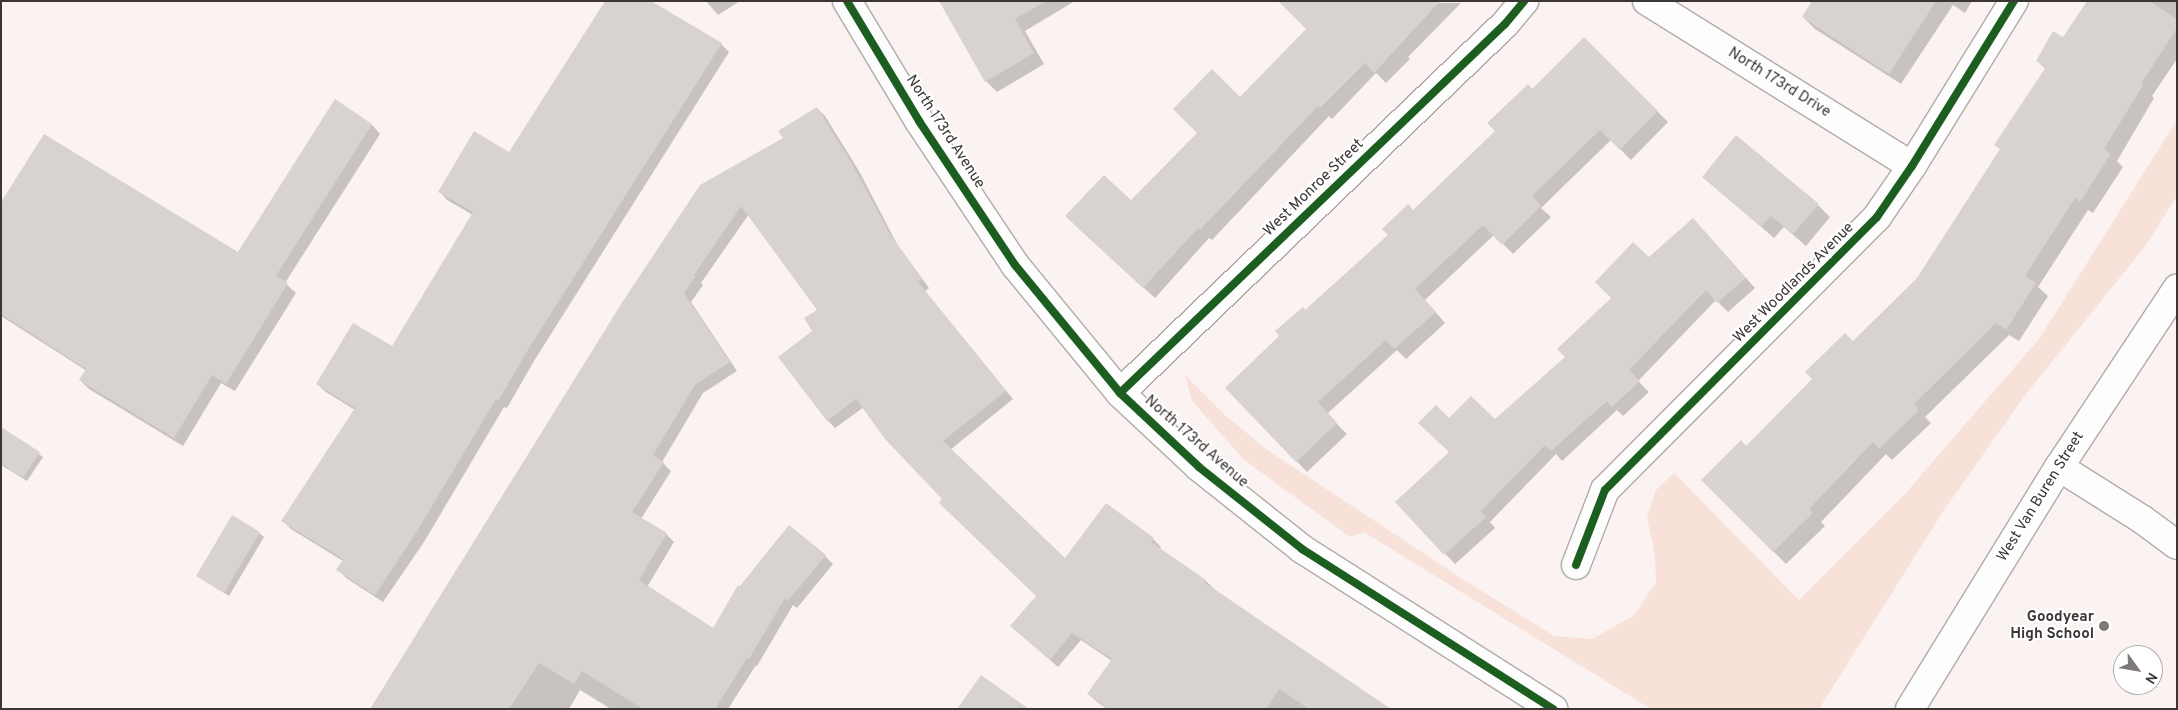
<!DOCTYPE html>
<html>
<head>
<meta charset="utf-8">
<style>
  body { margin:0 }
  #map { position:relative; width:2178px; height:710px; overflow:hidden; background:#faf3f2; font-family:Overpass,sans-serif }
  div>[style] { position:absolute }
  .green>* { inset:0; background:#f8e1d9 }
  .shadow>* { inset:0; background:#0003 }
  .building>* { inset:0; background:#d8d3d1 }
  .roads { filter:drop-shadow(1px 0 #b0aba9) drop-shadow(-1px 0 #b0aba9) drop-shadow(0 1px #b0aba9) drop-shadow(0 -1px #b0aba9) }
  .street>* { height:28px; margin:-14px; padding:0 14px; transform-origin:14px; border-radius:14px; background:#fefdfd }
  .secondary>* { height:28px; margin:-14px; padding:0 14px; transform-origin:14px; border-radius:14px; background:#fefdfd }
  .cycleway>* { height:8px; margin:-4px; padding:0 4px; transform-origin:4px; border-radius:4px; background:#1b5e20 }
  .dots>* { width:14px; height:14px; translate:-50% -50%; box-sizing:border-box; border:2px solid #fff; border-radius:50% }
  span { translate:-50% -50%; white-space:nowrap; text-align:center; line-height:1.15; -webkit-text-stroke:4px #fff; paint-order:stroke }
  .street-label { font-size:15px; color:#3b3634 }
  .poi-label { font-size:15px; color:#3b3634; font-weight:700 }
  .right { translate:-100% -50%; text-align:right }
  .frame { position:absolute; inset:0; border:2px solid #3b3634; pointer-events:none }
  .north { position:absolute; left:2113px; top:645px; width:50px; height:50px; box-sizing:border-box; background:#fff; border:1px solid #b1afae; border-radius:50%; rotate:122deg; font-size:14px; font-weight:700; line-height:20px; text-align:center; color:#3b3634 }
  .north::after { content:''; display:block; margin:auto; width:18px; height:22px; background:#7e7876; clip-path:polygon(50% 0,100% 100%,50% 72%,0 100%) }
</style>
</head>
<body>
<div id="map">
  <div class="green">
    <div style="clip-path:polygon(2177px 120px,2177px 196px,2146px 245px,2023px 398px,1944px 510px,1819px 709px,1651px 709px,1364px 532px,1350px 537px,1244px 460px,1192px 401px,1185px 375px,1225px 415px,1266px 449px,1464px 580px,1554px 636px,1592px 639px,1633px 616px,1656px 582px,1655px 556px,1647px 517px,1656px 490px,1674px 473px,1799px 600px,1904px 495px,2039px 339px)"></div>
  </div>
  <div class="shadow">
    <div style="clip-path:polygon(706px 1px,740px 1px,718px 15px)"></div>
    <div style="clip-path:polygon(940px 1px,1075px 1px,1025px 31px,1044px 64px,997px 92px,986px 81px)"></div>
    <div style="clip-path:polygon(1304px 1px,1461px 3px,1408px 57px,1410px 59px,1386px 83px,1376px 73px,1332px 119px,1329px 116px,1212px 240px,1209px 238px,1155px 298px,1078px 228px,1132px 202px,1240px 98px,1307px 29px)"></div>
    <div style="clip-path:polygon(1813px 1px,1972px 1px,1965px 13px,1953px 5px,1901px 84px,1815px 29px,1803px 17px)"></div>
    <div style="clip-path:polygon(2088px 1px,2177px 1px,2177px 59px,2152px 96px,2154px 98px,2117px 161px,2123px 167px,2093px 213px,2088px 210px,2038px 287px,2048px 296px,2019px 341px,2009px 335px,1925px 417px,1931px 423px,1892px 460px,1886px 454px,1821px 522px,1825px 526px,1786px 564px,1703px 480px,1746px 447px,1918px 279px,2001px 150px,1996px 145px,2046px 69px,2037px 61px,2064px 39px)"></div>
    <div style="clip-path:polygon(1584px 38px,1668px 122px,1631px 160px,1611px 140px,1541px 208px,1551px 217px,1513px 254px,1494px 235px,1425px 300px,1445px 323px,1406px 359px,1397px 350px,1327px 414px,1347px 434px,1307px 472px,1226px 388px,1497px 132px)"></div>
    <div style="clip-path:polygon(721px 44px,729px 52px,534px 361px,507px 408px,504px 407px,424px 542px,383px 602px,346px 578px,338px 569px,343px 561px,291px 529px,283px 521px,355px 410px,326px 392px,317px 384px,392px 348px,473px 215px,447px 200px,439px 191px)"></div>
    <div style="clip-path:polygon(335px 101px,372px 125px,380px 134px,285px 283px,296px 293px,235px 391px,221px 383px,183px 446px,89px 389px,80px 380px,87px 371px,1px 316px,1px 204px,238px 253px)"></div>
    <div style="clip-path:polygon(817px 108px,825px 116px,859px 171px,897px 244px,929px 288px,925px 291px,1013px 399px,950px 450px,1066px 560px,1153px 539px,1161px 547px,1159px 550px,1206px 581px,1214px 589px,1388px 709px,1107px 709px,1097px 702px,1089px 694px,1112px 661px,1081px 640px,1058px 667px,1020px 634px,1038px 597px,944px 499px,864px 407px,835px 428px,827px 420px,813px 332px,819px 311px,749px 214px,701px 283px,703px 285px,691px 302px,737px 371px,703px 393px,662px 462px,671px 471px,641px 519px,666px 534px,674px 542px,647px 587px,714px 630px,741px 588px,825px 556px,833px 564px,797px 608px,793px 605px,757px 666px,756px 665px,728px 709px,611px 709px,580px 690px,569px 709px,370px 709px,784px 139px)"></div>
    <div style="clip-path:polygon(1704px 177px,1818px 205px,1830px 217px,1806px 246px,1784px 227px,1774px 238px)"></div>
    <div style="clip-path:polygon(1703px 230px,1755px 288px,1728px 312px,1716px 300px,1638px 381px,1649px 392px,1623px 416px,1617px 410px,1562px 461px,1556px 454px,1490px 522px,1495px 528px,1455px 564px,1397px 502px,1450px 452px,1449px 420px,1495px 421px,1567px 357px,1613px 298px,1649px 259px)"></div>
    <div style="clip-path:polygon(1px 428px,43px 457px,27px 481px,1px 465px)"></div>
    <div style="clip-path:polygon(259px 533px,264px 537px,229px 596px,198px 576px)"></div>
  </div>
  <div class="building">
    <div style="clip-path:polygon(605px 1px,651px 1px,722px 43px,526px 353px,498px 401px,496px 399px,416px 533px,375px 595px,336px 570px,343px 559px,281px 521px,355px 408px,316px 384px,353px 323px,392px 346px,473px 212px,438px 192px,474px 131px,509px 152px)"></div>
    <div style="clip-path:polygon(939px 1px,1046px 1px,1015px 19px,1034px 53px,985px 82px)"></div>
    <div style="clip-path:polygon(1278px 1px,1440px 1px,1374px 73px,1365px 63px,1320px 108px,1318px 106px,1200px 230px,1198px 228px,1143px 288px,1065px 216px,1104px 175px,1131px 200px,1197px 133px,1173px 109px,1212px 69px,1240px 97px,1306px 29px)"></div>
    <div style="clip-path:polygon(1812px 1px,1936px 1px,1889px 74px,1802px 17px)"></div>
    <div style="clip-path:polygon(2087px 1px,2149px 1px,2177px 19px,2177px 28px,2141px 84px,2143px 85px,2104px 149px,2111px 154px,2080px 202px,2075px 198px,2025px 276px,2036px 283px,2006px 330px,1996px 323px,1914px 404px,1919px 410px,1879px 449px,1873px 442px,1809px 509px,1813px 513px,1773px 552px,1701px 480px,1741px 440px,1746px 446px,1812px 379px,1805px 372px,1845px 333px,1853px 341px,1917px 278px,2000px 149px,1994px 145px,2046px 67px,2036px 61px,2053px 31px,2063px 37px)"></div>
    <div style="clip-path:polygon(1584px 37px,1658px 111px,1620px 150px,1600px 130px,1532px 196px,1541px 206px,1502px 245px,1483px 225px,1415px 289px,1436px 312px,1394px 349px,1386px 340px,1318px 402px,1337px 423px,1296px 462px,1225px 388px,1279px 336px,1275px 331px,1303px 307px,1305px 310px,1388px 235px,1382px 229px,1408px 204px,1413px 210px,1495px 131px,1487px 123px,1528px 84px,1532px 89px)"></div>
    <div style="clip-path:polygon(335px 99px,372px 124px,276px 276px,288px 283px,226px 384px,212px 375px,174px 438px,79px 380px,86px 369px,1px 314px,1px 202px,44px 134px,238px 252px)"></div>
    <div style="clip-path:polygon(817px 107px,851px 162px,890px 234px,922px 279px,918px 282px,1006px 391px,943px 441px,1065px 558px,1106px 503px,1154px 538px,1151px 542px,1206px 580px,1205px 583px,1391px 709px,1309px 709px,1279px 689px,1266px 709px,1109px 709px,1087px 694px,1112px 659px,1072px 633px,1050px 660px,1010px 626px,1036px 596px,939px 503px,942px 499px,885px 439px,856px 399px,827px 421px,778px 357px,812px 331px,804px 318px,817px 310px,741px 206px,694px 275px,696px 276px,684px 293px,730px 362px,695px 385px,653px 455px,664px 462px,632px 512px,667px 533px,639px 580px,713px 628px,738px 585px,740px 586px,789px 525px,826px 555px,788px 601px,785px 598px,749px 659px,747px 658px,715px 709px,643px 709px,582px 671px,574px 684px,539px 663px,509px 709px,370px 709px,623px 301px,700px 185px,783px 138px,778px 131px)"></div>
    <div style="clip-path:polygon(1736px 135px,1819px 204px,1793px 234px,1771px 216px,1761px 227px,1702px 177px)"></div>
    <div style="clip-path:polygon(1693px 218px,1746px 278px,1717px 303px,1706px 290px,1629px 370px,1640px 381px,1612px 407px,1607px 401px,1551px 451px,1545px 445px,1481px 511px,1486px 517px,1444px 555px,1395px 502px,1449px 452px,1418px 423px,1436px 405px,1449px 418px,1471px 396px,1495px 419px,1565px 357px,1557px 349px,1611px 298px,1595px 282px,1633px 242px,1649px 257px)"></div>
    <div style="clip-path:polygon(1px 427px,40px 452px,23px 478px,1px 464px)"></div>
    <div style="clip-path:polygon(232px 515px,260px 532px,224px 593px,196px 576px)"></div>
    <div style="clip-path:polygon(981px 675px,1029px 709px,957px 709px)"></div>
  </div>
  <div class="roads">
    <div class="street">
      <div style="left:1647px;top:1px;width:312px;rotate:31.9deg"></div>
      <div style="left:1120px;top:393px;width:533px;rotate:-43.78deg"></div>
      <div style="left:1505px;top:24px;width:30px;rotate:-50deg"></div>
      <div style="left:2059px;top:467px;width:99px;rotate:32.2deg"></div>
      <div style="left:2143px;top:520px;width:42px;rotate:36.3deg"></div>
      <div style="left:1576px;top:565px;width:80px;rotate:-68.9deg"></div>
      <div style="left:1605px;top:490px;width:385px;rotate:-45.1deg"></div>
      <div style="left:1877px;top:217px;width:62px;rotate:-55.5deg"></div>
      <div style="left:1912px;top:166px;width:194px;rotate:-58.3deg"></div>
    </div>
    <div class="secondary">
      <div style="left:847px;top:1px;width:140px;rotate:59deg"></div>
      <div style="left:919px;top:121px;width:173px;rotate:56.3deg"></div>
      <div style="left:1015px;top:265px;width:166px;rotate:50.6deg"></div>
      <div style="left:1120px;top:393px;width:108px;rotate:43.1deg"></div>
      <div style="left:1199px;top:467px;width:132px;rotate:38.5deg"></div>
      <div style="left:1302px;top:549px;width:298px;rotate:32.5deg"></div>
      <div style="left:1910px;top:709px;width:284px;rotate:-58.4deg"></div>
      <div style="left:2059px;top:467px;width:214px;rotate:-56.5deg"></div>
    </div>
  </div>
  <div class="cycleway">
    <div style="left:847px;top:1px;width:140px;rotate:59deg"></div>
    <div style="left:919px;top:121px;width:173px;rotate:56.3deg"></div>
    <div style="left:1015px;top:265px;width:166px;rotate:50.6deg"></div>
    <div style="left:1120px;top:393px;width:108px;rotate:43.1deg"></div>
    <div style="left:1199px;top:467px;width:132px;rotate:38.5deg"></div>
    <div style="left:1302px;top:549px;width:298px;rotate:32.5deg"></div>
    <div style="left:1120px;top:393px;width:533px;rotate:-43.78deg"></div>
    <div style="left:1505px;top:24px;width:30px;rotate:-50deg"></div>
    <div style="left:1576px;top:565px;width:80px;rotate:-68.9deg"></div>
    <div style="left:1605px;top:490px;width:385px;rotate:-45.1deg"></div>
    <div style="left:1877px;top:217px;width:62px;rotate:-55.5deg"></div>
    <div style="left:1912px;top:166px;width:194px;rotate:-58.3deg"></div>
  </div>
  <div class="dots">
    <div style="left:2104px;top:626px;background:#7e7876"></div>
  </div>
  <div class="street-label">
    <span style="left:1779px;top:83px;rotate:32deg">North 173rd Drive</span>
    <span style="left:945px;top:132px;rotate:57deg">North 173rd Avenue</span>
    <span style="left:1314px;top:188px;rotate:-44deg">West Monroe Street</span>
    <span style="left:1794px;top:283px;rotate:-45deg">West Woodlands Avenue</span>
    <span style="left:1196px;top:442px;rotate:41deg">North 173rd Avenue</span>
    <span style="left:2041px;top:497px;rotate:-58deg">West Van Buren Street</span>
  </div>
  <div class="poi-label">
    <span class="right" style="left:2094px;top:626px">Goodyear<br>High School</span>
  </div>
  <div class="frame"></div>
  <div class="north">N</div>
</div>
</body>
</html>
